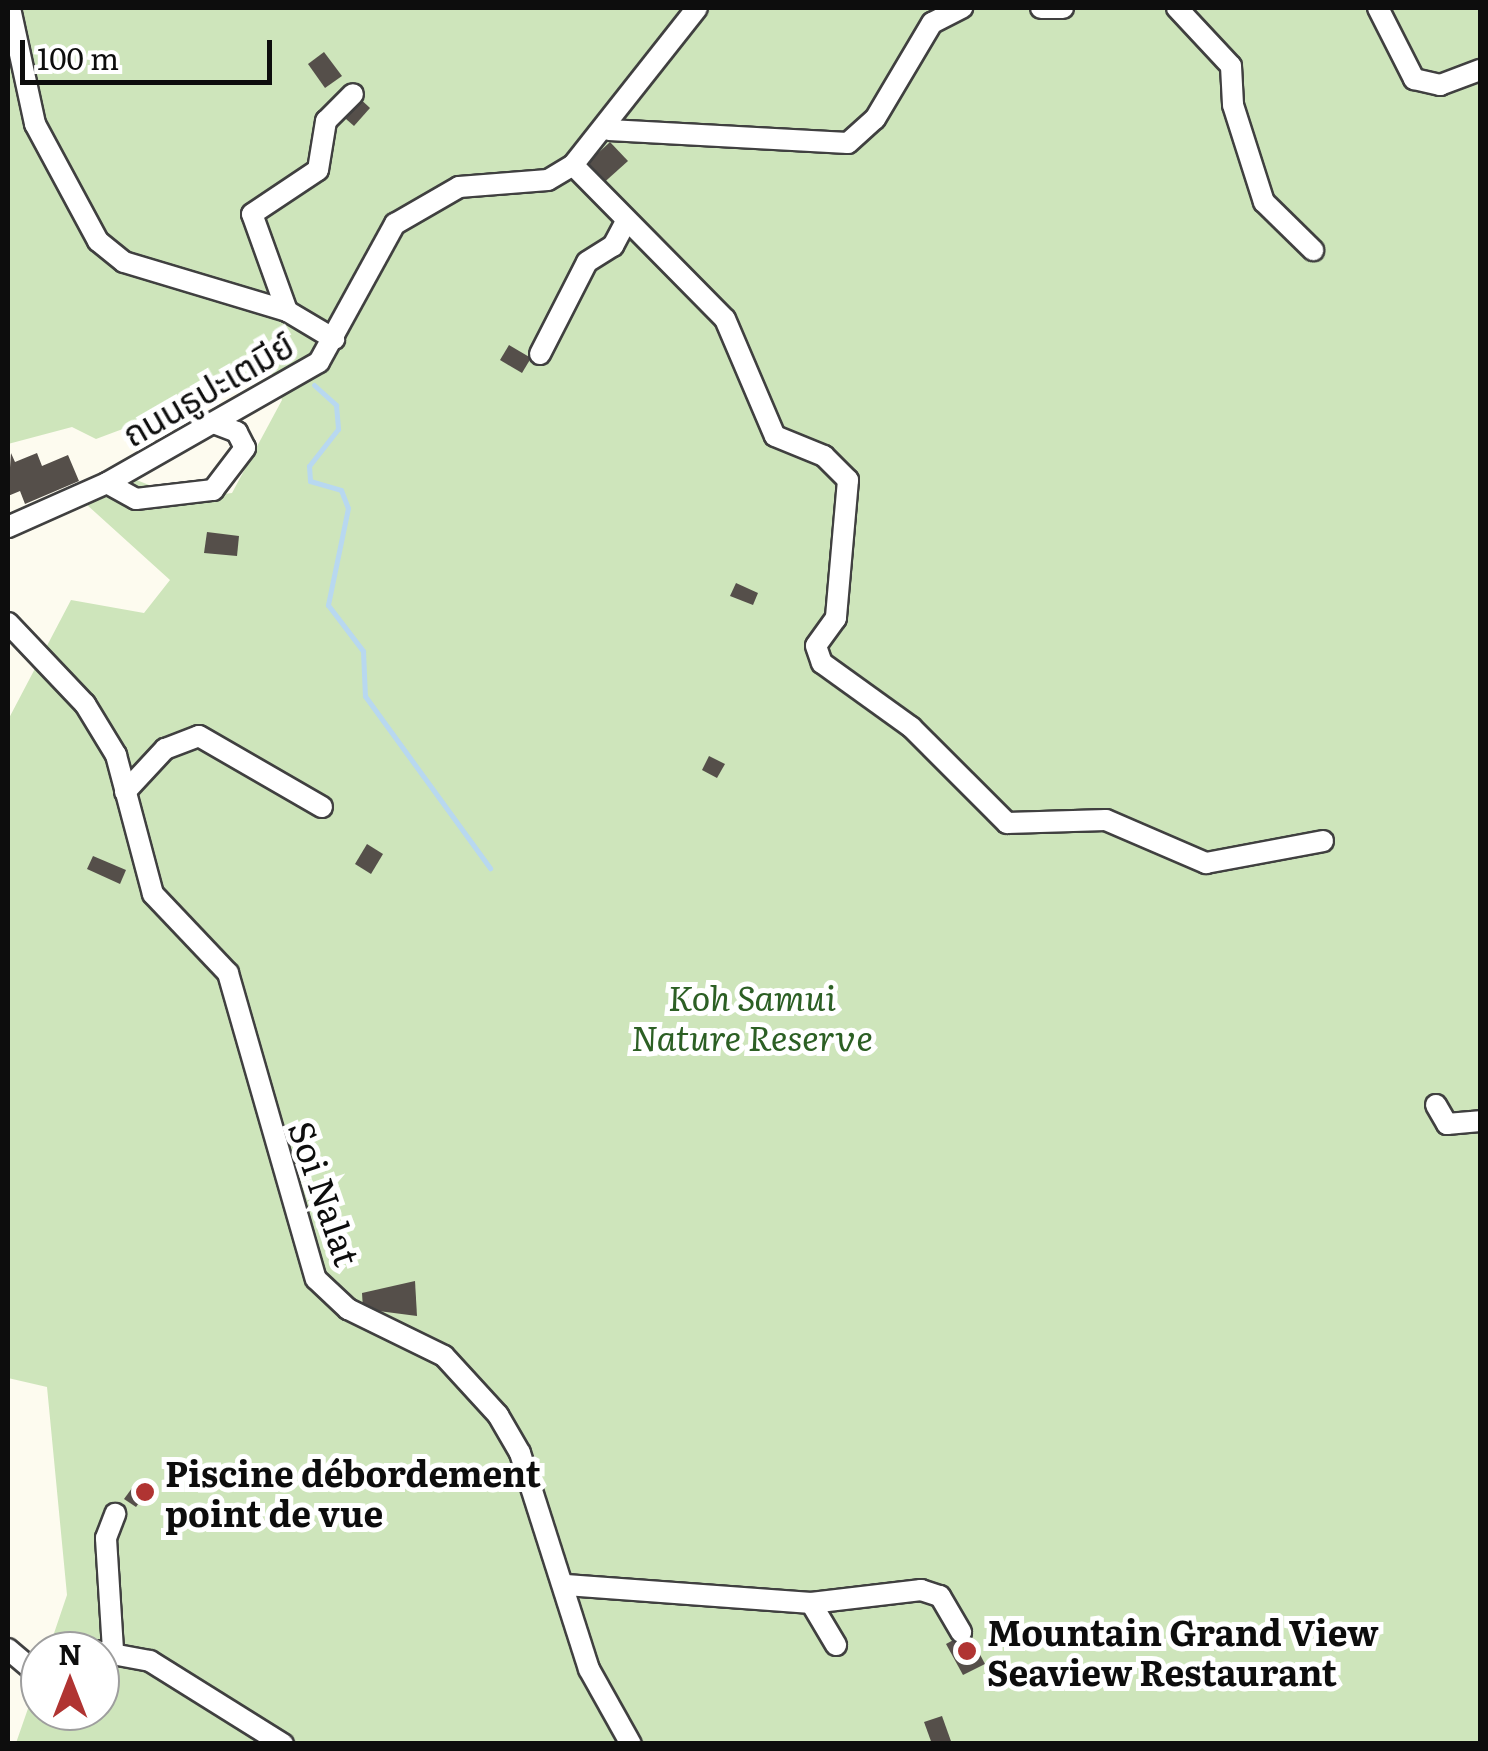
<!DOCTYPE html>
<html>
<head>
<meta charset="utf-8">
<style>
	body { margin:0 }
	#map { position:relative; width:1488px; height:1751px; overflow:hidden; background:#fdfbef; font-family:Literata,"Noto Sans Thai",serif }
	div>[style] { position:absolute }
	.green>* { inset:0; background:#cee5bb }
	.stream>* { height:5px; margin:-2.5px; padding:0 2.5px; transform-origin:2.5px; border-radius:2.5px; background:#b8d8f0 }
	.building>* { inset:0; background:#554f4a }
	.roads { filter:drop-shadow(2px 0 #404040) drop-shadow(-2px 0 #404040) drop-shadow(0 2px #404040) drop-shadow(0 -2px #404040) }
	.minor>* { height:20px; margin:-10px; padding:0 10px; transform-origin:10px; border-radius:10px; background:#fff }
	.dots>* { width:28px; height:28px; translate:-50% -50%; box-sizing:border-box; border:5px solid #fff; border-radius:50% }
	span { translate:-50% -50%; white-space:nowrap; text-align:center; line-height:1.15; -webkit-text-stroke:10px #fff; paint-order:stroke }
	.street-label { font-size:35px; color:#0d0d0d }
	.park-label { font-size:35px; color:#2c5f24; font-style:italic }
	.poi-label { font-size:35px; color:#0d0d0d; font-weight:700 }
	.left { translate:0 -50%; text-align:left }
	.frame { position:absolute; inset:0; border:10px solid #0d0d0d; pointer-events:none }
	.north { position:absolute; left:20px; top:1631px; width:100px; height:100px; box-sizing:border-box; background:#fff; border:2px solid #9e9e9e; border-radius:50%; rotate:0deg; font-size:28px; font-weight:700; line-height:40px; text-align:center; color:#0d0d0d }
	.north::after { content:''; display:block; margin:auto; width:35px; height:45px; background:#b03432; clip-path:polygon(50% 0,100% 100%,50% 72%,0 100%) }
	.scale { position:absolute; left:20px; top:40px; width:252px; height:45px; box-sizing:border-box; border:5px solid #0d0d0d; border-top:0; padding-left:12px; font-size:30px; line-height:35px; white-space:nowrap; color:#0d0d0d; -webkit-text-stroke:8px #fff; paint-order:stroke }
</style>
</head>
<body>
<div id="map">
	<div class="green">
		<div style="clip-path:polygon(8px 8px,1480px 8px,1480px 1743px,16px 1743px,40px 1674px,40px 1711px,100px 1711px,100px 1651px,48px 1651px,67px 1595px,47px 1387px,8px 1378px,8px 720px,71px 600px,144px 613px,170px 580px,86px 504px,55px 515px,124px 475px,184px 499px,232px 493px,282px 400px,272px 373px,96px 439px,72px 427px,8px 444px)"></div>
	</div>
	<div class="stream">
		<div style="left:314px;top:385px;width:30px;rotate:42deg"></div>
		<div style="left:336px;top:405px;width:24px;rotate:85deg"></div>
		<div style="left:338px;top:429px;width:47px;rotate:128.1deg"></div>
		<div style="left:309px;top:466px;width:15px;rotate:86deg"></div>
		<div style="left:310px;top:481px;width:32px;rotate:16deg"></div>
		<div style="left:341px;top:490px;width:19px;rotate:69deg"></div>
		<div style="left:348px;top:508px;width:99px;rotate:101.7deg"></div>
		<div style="left:328px;top:605px;width:58px;rotate:52.7deg"></div>
		<div style="left:363px;top:651px;width:45px;rotate:87.5deg"></div>
		<div style="left:365px;top:696px;width:213px;rotate:54deg"></div>
	</div>
	<div class="building">
		<div style="clip-path:polygon(324px 52px,342px 76px,325px 88px,308px 64px)"></div>
		<div style="clip-path:polygon(355px 94px,370px 108px,354px 126px,338px 112px)"></div>
		<div style="clip-path:polygon(610px 142px,628px 161px,599px 187px,582px 168px)"></div>
		<div style="clip-path:polygon(509px 345px,531px 358px,522px 373px,500px 360px)"></div>
		<div style="clip-path:polygon(11px 453px,15px 462px,37px 453px,42px 466px,68px 455px,79px 481px,25px 504px,20px 491px,8px 496px)"></div>
		<div style="clip-path:polygon(207px 532px,239px 536px,237px 556px,204px 553px)"></div>
		<div style="clip-path:polygon(736px 583px,758px 593px,753px 605px,730px 596px)"></div>
		<div style="clip-path:polygon(709px 756px,725px 764px,717px 778px,702px 770px)"></div>
		<div style="clip-path:polygon(367px 844px,383px 854px,371px 874px,355px 864px)"></div>
		<div style="clip-path:polygon(93px 856px,126px 870px,120px 884px,87px 869px)"></div>
		<div style="clip-path:polygon(415px 1281px,417px 1316px,363px 1309px,362px 1293px)"></div>
		<div style="clip-path:polygon(135px 1484px,147px 1492px,136px 1507px,124px 1499px)"></div>
		<div style="clip-path:polygon(968px 1632px,985px 1664px,963px 1675px,946px 1644px)"></div>
		<div style="clip-path:polygon(942px 1716px,952px 1744px,932px 1744px,924px 1722px)"></div>
	</div>
	<div class="roads">
		<div class="minor">
			<div style="left:10px;top:8px;width:119px;rotate:77.8deg"></div>
			<div style="left:35px;top:124px;width:133px;rotate:61.7deg"></div>
			<div style="left:98px;top:241px;width:33px;rotate:39deg"></div>
			<div style="left:124px;top:262px;width:170px;rotate:16.7deg"></div>
			<div style="left:287px;top:311px;width:55px;rotate:30.8deg"></div>
			<div style="left:1041px;top:8px;width:22px"></div>
			<div style="left:1177px;top:8px;width:79px;rotate:47deg"></div>
			<div style="left:1231px;top:66px;width:39px;rotate:87deg"></div>
			<div style="left:1233px;top:105px;width:102px;rotate:72.3deg"></div>
			<div style="left:1264px;top:202px;width:69px;rotate:44.4deg"></div>
			<div style="left:1378px;top:8px;width:80px;rotate:63.1deg"></div>
			<div style="left:1414px;top:79px;width:27px;rotate:13deg"></div>
			<div style="left:1440px;top:85px;width:43px;rotate:-20.6deg"></div>
			<div style="left:609px;top:130px;width:239px;rotate:3.1deg"></div>
			<div style="left:848px;top:143px;width:36px;rotate:-42deg"></div>
			<div style="left:875px;top:119px;width:112px;rotate:-59.3deg"></div>
			<div style="left:932px;top:23px;width:34px;rotate:-27deg"></div>
			<div style="left:573px;top:165px;width:216px;rotate:45.4deg"></div>
			<div style="left:725px;top:319px;width:127px;rotate:66.9deg"></div>
			<div style="left:775px;top:436px;width:53px;rotate:22.2deg"></div>
			<div style="left:824px;top:456px;width:34px;rotate:45deg"></div>
			<div style="left:848px;top:480px;width:139px;rotate:95deg"></div>
			<div style="left:836px;top:618px;width:34px;rotate:126deg"></div>
			<div style="left:816px;top:646px;width:18px;rotate:71deg"></div>
			<div style="left:822px;top:663px;width:110px;rotate:35.7deg"></div>
			<div style="left:911px;top:727px;width:136px;rotate:45deg"></div>
			<div style="left:1007px;top:823px;width:99px;rotate:-1.7deg"></div>
			<div style="left:1106px;top:820px;width:109px;rotate:23.3deg"></div>
			<div style="left:1206px;top:863px;width:119px;rotate:-10.6deg"></div>
			<div style="left:287px;top:311px;width:103px;rotate:-109.8deg"></div>
			<div style="left:252px;top:214px;width:79px;rotate:-33.7deg"></div>
			<div style="left:318px;top:170px;width:50px;rotate:-80.7deg"></div>
			<div style="left:326px;top:121px;width:38px;rotate:-45deg"></div>
			<div style="left:540px;top:354px;width:103px;rotate:-62.9deg"></div>
			<div style="left:587px;top:262px;width:31px;rotate:-32deg"></div>
			<div style="left:613px;top:246px;width:26px;rotate:-62deg"></div>
			<div style="left:107px;top:483px;width:33px;rotate:29deg"></div>
			<div style="left:136px;top:499px;width:78px;rotate:-6.7deg"></div>
			<div style="left:213px;top:490px;width:53px;rotate:-52.7deg"></div>
			<div style="left:245px;top:448px;width:18px;rotate:-117deg"></div>
			<div style="left:237px;top:432px;width:26px;rotate:-159deg"></div>
			<div style="left:8px;top:527px;width:108px;rotate:-24deg"></div>
			<div style="left:107px;top:483px;width:244px;rotate:-29.7deg"></div>
			<div style="left:319px;top:362px;width:158px;rotate:-61.2deg"></div>
			<div style="left:395px;top:224px;width:74px;rotate:-30deg"></div>
			<div style="left:459px;top:187px;width:89px;rotate:-4.5deg"></div>
			<div style="left:548px;top:180px;width:29px;rotate:-31deg"></div>
			<div style="left:573px;top:165px;width:200px;rotate:-51.7deg"></div>
			<div style="left:8px;top:623px;width:112px;rotate:46.5deg"></div>
			<div style="left:85px;top:704px;width:60px;rotate:58.7deg"></div>
			<div style="left:116px;top:755px;width:144px;rotate:75.1deg"></div>
			<div style="left:153px;top:894px;width:109px;rotate:46.5deg"></div>
			<div style="left:228px;top:973px;width:318px;rotate:74deg"></div>
			<div style="left:316px;top:1279px;width:44px;rotate:43.2deg"></div>
			<div style="left:348px;top:1309px;width:107px;rotate:26.1deg"></div>
			<div style="left:444px;top:1356px;width:80px;rotate:47.5deg"></div>
			<div style="left:498px;top:1415px;width:44px;rotate:59.9deg"></div>
			<div style="left:520px;top:1453px;width:227px;rotate:72.3deg"></div>
			<div style="left:589px;top:1669px;width:86px;rotate:60.8deg"></div>
			<div style="left:125px;top:792px;width:59px;rotate:-47.1deg"></div>
			<div style="left:165px;top:749px;width:36px;rotate:-21deg"></div>
			<div style="left:199px;top:736px;width:142px;rotate:30deg"></div>
			<div style="left:1436px;top:1105px;width:22px;rotate:60deg"></div>
			<div style="left:1447px;top:1124px;width:33px;rotate:-5deg"></div>
			<div style="left:566px;top:1585px;width:246px;rotate:4.2deg"></div>
			<div style="left:811px;top:1603px;width:111px;rotate:-6.7deg"></div>
			<div style="left:921px;top:1590px;width:20px;rotate:18deg"></div>
			<div style="left:940px;top:1596px;width:42px;rotate:59.7deg"></div>
			<div style="left:811px;top:1603px;width:49px;rotate:59.2deg"></div>
			<div style="left:8px;top:1649px;width:42px;rotate:40.2deg"></div>
			<div style="left:113px;top:1650px;width:112px;rotate:-93.6deg"></div>
			<div style="left:106px;top:1538px;width:26px;rotate:-69deg"></div>
			<div style="left:96px;top:1651px;width:55px;rotate:10.5deg"></div>
			<div style="left:150px;top:1661px;width:157px;rotate:32deg"></div>
		</div>
	</div>
	<div class="dots">
		<div style="left:145px;top:1492px;background:#b03432"></div>
		<div style="left:967px;top:1651px;background:#b03432"></div>
	</div>
	<div class="street-label">
		<span style="left:207px;top:388px;rotate:-30deg">ถนนธูปะเตมีย์</span>
		<span style="left:326px;top:1193px;rotate:71deg">Soi Nalat</span>
	</div>
	<div class="park-label">
		<span style="left:752px;top:1016px">Koh Samui<br>Nature Reserve</span>
	</div>
	<div class="poi-label">
		<span class="left" style="left:165px;top:1492px">Piscine débordement<br>point de vue</span>
		<span class="left" style="left:987px;top:1651px">Mountain Grand View<br>Seaview Restaurant</span>
	</div>
	<div class="frame"></div>
	<div class="north">N</div>
	<div class="scale">100 m</div>
</div>
</body>
</html>
